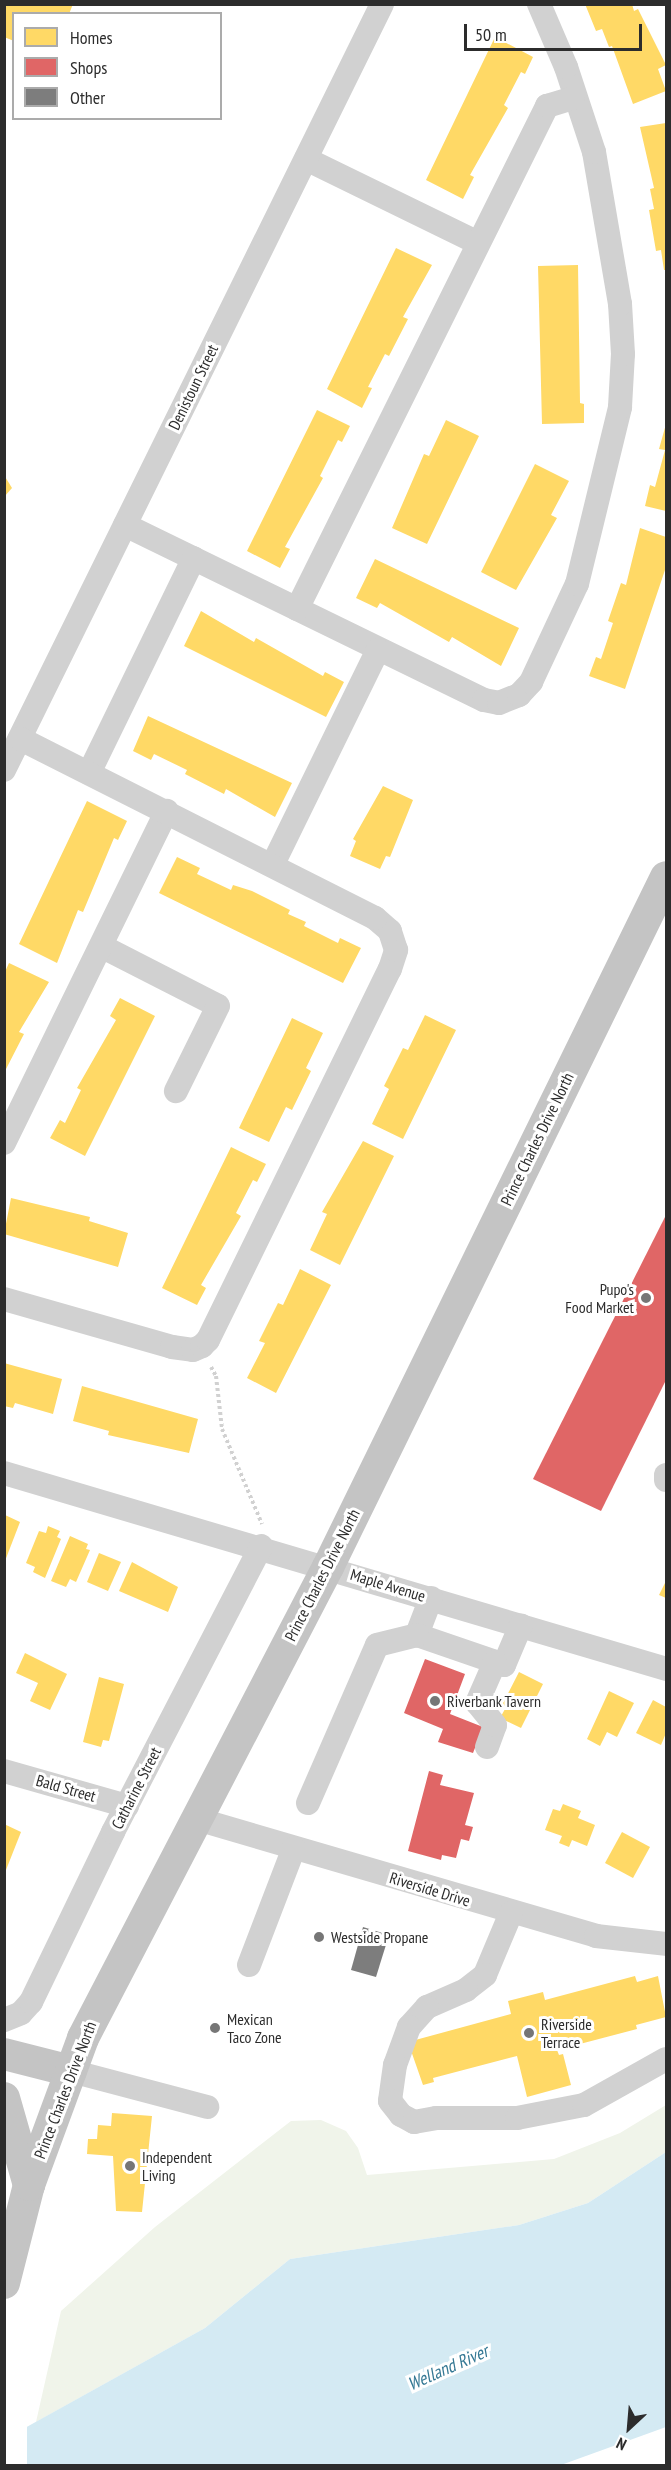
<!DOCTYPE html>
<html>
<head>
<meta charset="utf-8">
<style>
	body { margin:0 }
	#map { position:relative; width:671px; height:2470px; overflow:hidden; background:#fff; font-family:"PT Sans Narrow",sans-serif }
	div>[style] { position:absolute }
	.green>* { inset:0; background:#f0f4ea }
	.water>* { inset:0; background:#d4eaf3 }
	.pier>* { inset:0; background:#fff }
	.homes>* { inset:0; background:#ffd966 }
	.shops>* { inset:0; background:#e06666 }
	.building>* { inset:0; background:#7d7d7d }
	.path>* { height:4px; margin-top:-2px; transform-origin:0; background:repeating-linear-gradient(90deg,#d1d1d1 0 3px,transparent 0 6px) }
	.minor>* { height:24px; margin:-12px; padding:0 12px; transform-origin:12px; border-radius:12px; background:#d1d1d1 }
	.major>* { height:32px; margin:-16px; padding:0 16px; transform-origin:16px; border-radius:16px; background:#c4c4c4 }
	.dots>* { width:16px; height:16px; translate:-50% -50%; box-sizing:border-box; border:3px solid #fff; border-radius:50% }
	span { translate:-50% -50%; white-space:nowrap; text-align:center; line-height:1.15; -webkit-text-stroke:6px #fff; paint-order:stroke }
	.street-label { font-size:16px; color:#2c2c2c }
	.poi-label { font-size:16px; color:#2c2c2c }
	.right { translate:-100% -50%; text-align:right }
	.left { translate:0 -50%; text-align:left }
	.water-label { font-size:18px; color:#347894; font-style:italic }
	.frame { position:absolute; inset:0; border:6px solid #2c2c2c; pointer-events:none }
	.legend { position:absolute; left:12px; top:12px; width:210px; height:108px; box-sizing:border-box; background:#fff; border:2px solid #ababab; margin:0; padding:8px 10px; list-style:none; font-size:18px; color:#2c2c2c }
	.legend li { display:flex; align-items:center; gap:12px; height:30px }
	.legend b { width:30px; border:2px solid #ababab }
	.north { position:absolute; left:599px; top:2398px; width:60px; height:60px; -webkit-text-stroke:4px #fff; paint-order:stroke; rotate:206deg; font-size:16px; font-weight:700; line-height:24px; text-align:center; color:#2c2c2c }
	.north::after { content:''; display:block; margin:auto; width:21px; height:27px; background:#2c2c2c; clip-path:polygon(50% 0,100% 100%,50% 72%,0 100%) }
	.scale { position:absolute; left:464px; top:24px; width:178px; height:27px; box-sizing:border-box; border:3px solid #2c2c2c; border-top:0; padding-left:8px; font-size:18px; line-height:21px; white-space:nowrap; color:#2c2c2c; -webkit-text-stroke:4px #fff; paint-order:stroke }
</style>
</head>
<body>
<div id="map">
	<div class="green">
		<div style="clip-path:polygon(666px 2105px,666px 2152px,588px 2203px,519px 2225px,290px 2259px,205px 2328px,36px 2422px,61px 2311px,155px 2227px,291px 2121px,321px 2120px,346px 2131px,358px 2148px,367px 2175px,554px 2159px,620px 2133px)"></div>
	</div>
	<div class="water">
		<div style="clip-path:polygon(666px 2152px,666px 2427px,561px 2465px,5px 2466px,5px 2439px,205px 2328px,290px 2259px,519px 2225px,588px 2203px)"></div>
	</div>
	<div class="pier">
		<div style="clip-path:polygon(27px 2423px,27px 2465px,5px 2465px,4px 2435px)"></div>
	</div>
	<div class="homes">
		<div style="clip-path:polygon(4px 4px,73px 4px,69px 14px,14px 14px,14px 41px,4px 37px)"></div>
		<div style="clip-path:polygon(585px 4px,632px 4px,634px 11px,638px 9px,666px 65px,658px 69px,666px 91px,633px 104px,612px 46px,609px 47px,602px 29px,596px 31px)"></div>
		<div style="clip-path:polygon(495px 37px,533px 57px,525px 74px,521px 72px,504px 105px,508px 108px,470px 175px,474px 177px,463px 199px,426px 180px)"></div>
		<div style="clip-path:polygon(666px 123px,666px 270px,664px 270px,661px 250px,656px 251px,649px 210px,654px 209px,650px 189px,654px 188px,640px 127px)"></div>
		<div style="clip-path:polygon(396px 248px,432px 265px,403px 317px,408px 319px,389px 356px,385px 354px,368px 387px,372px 388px,362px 408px,327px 389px)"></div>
		<div style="clip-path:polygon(578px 265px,580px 403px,584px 404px,584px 423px,542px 424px,538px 266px)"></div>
		<div style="clip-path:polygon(317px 410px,350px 426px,342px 442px,338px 440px,320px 476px,323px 478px,285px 547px,290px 549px,280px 568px,247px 551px)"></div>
		<div style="clip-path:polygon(446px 420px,479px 436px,427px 544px,392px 528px,424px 454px,429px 456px)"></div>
		<div style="clip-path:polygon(666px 424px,666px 511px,645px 506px,650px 485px,655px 487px,665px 450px,659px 449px)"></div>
		<div style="clip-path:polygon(535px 464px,569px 481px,551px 515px,557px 518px,516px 590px,481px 572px)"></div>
		<div style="clip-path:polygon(4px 475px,12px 488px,4px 497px)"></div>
		<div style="clip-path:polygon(640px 528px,666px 537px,666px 567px,625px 689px,589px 676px,596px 657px,601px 659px,613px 623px,608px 621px,621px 583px,626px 585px)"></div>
		<div style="clip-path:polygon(375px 559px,519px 628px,501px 666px,452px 637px,449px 642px,380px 603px,377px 608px,356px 598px)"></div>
		<div style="clip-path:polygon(201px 611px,254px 642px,256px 638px,323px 676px,325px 672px,344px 682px,326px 717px,184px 646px)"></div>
		<div style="clip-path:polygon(148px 716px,292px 783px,275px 817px,226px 789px,224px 794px,185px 774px,187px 770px,154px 754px,151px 760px,133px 751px)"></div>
		<div style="clip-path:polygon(383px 786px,413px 800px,390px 857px,386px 856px,380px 869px,350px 856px,356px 841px,353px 839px)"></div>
		<div style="clip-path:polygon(87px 801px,127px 821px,118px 840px,114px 838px,83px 912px,78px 910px,57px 963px,19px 944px)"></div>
		<div style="clip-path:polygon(177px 857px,200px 868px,197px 874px,231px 890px,233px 885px,252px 891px,290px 910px,288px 914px,306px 922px,304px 926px,338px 943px,340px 938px,361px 948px,343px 983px,159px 893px)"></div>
		<div style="clip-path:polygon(9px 963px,49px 982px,19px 1032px,24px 1034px,4px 1073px,4px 974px)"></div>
		<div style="clip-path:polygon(120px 998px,155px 1016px,85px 1156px,50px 1138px,60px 1120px,65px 1123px,81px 1090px,77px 1088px,116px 1020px,110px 1016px)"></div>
		<div style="clip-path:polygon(425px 1015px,456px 1030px,403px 1139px,372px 1124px,389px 1089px,384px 1086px,403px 1048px,408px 1050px)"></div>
		<div style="clip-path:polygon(292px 1018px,323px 1033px,306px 1068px,311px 1071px,292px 1110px,286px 1107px,269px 1142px,239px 1128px)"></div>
		<div style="clip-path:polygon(363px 1141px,394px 1156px,340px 1265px,310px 1250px,327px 1214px,322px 1212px)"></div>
		<div style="clip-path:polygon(231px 1147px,266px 1164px,257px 1182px,253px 1180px,236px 1213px,241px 1216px,201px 1285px,206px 1288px,197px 1305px,162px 1288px)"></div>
		<div style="clip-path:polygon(11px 1198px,90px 1217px,89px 1221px,128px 1233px,118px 1267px,4px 1234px)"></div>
		<div style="clip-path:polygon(300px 1269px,331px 1285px,276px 1393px,247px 1378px,265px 1343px,259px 1341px,278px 1303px,283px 1305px)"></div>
		<div style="clip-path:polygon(4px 1363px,62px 1379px,53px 1414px,15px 1403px,13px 1408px,4px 1406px)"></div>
		<div style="clip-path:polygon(82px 1386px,198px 1419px,189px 1453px,108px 1435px,109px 1431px,73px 1421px)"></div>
		<div style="clip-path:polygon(5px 1515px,20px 1522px,5px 1561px)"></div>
		<div style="clip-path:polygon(48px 1526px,60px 1531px,57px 1537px,61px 1539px,45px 1578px,33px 1572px,35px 1567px,26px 1563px,39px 1531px,46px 1533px)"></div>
		<div style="clip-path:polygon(70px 1536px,88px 1544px,86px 1549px,90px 1550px,76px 1582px,70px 1579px,66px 1587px,51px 1581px)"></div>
		<div style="clip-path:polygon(99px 1553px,121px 1562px,108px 1591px,87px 1582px)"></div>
		<div style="clip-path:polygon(132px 1562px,178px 1587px,168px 1612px,119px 1591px)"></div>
		<div style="clip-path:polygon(666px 1581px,666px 1598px,659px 1595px)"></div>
		<div style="clip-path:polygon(25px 1653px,67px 1674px,50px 1710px,30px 1701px,38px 1683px,16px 1673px)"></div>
		<div style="clip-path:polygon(519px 1672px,543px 1684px,521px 1728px,500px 1718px,505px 1709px,501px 1707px)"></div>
		<div style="clip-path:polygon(99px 1677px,124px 1684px,109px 1741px,103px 1740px,101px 1747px,83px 1742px)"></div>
		<div style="clip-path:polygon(609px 1691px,634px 1703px,617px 1737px,607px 1732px,600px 1746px,587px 1739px)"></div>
		<div style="clip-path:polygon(653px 1700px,666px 1707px,666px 1733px,661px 1745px,636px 1733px)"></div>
		<div style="clip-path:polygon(563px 1804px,581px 1811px,578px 1818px,595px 1825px,587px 1846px,572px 1840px,569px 1847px,559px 1843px,562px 1836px,545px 1830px,553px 1809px,560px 1811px)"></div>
		<div style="clip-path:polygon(4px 1824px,21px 1832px,4px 1875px)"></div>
		<div style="clip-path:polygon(622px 1832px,650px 1847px,633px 1878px,605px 1863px)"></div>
		<div style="clip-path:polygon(635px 1976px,637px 1982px,658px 1976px,666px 2017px,636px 2025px,637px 2029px,557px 2050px,559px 2055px,563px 2054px,571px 2085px,527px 2097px,517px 2056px,433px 2078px,434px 2082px,423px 2085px,408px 2042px,511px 2014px,508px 2001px,543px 1992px,545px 2000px)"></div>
		<div style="clip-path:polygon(112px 2113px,152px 2116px,142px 2212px,116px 2211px,113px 2156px,87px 2154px,88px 2139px,97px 2139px,98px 2125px,111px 2126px)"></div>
	</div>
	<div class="shops">
		<div style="clip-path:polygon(666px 1215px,666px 1380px,601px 1511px,533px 1479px)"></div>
		<div style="clip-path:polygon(425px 1659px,465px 1674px,450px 1714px,483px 1727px,473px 1753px,438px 1742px,443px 1729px,404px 1713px)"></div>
		<div style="clip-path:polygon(429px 1771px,443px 1775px,440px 1785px,474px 1793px,465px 1825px,473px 1827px,469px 1841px,461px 1839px,456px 1858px,442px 1855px,441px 1860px,408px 1851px)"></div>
	</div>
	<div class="building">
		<div style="clip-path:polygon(363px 1927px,389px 1935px,376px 1977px,351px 1970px)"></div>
	</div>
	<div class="path">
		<div style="left:211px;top:1367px;width:10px;rotate:61deg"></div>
		<div style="left:216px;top:1376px;width:53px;rotate:83.5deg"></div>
		<div style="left:222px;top:1429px;width:103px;rotate:67.2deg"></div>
	</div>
	<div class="minor">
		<div style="left:306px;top:159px;width:189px;rotate:26deg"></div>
		<div style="left:125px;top:525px;width:399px;rotate:26deg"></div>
		<div style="left:484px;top:700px;width:15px;rotate:11deg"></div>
		<div style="left:499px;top:703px;width:22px;rotate:-22deg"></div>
		<div style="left:519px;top:695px;width:18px;rotate:-47deg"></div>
		<div style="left:531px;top:682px;width:108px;rotate:-64.9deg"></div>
		<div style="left:577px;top:584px;width:182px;rotate:-76.3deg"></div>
		<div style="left:620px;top:407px;width:53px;rotate:-86.8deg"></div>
		<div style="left:623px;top:354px;width:50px;rotate:-93.4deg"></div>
		<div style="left:620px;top:304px;width:154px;rotate:-99.7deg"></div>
		<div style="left:594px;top:152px;width:89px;rotate:-108.2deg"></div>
		<div style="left:566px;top:67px;width:69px;rotate:-113.2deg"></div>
		<div style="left:297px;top:609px;width:562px;rotate:-63.57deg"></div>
		<div style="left:547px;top:106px;width:27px;rotate:-17deg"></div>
		<div style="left:4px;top:770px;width:854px;rotate:-63.73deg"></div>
		<div style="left:89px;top:773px;width:239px;rotate:-64deg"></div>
		<div style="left:273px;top:864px;width:238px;rotate:-63.9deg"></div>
		<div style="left:101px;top:946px;width:131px;rotate:27.1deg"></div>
		<div style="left:218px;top:1006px;width:95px;rotate:116.3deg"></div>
		<div style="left:4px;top:1143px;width:370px;rotate:-63.9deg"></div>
		<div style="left:4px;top:1299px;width:175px;rotate:15.9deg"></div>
		<div style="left:172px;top:1347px;width:21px;rotate:8deg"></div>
		<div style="left:193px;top:1350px;width:10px;rotate:-24deg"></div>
		<div style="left:202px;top:1346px;width:8px;rotate:-45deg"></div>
		<div style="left:208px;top:1340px;width:413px;rotate:-63.9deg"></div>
		<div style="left:390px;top:969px;width:20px;rotate:-72deg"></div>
		<div style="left:396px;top:950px;width:20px;rotate:-108deg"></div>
		<div style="left:390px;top:931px;width:20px;rotate:-139deg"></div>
		<div style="left:375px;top:918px;width:398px;rotate:-153.2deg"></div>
		<div style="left:4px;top:1473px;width:690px;rotate:16.49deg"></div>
		<div style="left:666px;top:1475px;width:5px;rotate:90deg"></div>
		<div style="left:431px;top:1598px;width:40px;rotate:111deg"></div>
		<div style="left:417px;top:1635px;width:92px;rotate:19deg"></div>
		<div style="left:504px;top:1665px;width:43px;rotate:-67deg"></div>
		<div style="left:487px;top:1747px;width:23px;rotate:-70deg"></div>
		<div style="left:495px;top:1725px;width:28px;rotate:-129deg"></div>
		<div style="left:477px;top:1703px;width:45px;rotate:-66.3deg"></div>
		<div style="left:4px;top:1771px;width:128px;rotate:15.9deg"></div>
		<div style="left:308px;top:1803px;width:172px;rotate:-66.4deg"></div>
		<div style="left:377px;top:1645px;width:41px;rotate:-14deg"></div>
		<div style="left:197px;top:1819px;width:416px;rotate:16.3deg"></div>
		<div style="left:596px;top:1936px;width:70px;rotate:6.5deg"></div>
		<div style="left:511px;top:1913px;width:67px;rotate:112.8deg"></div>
		<div style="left:485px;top:1975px;width:24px;rotate:142deg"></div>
		<div style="left:466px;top:1990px;width:43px;rotate:156.4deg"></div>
		<div style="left:427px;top:2007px;width:27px;rotate:132deg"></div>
		<div style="left:409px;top:2027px;width:40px;rotate:110.2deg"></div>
		<div style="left:395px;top:2065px;width:36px;rotate:98deg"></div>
		<div style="left:390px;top:2101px;width:18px;rotate:52deg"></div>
		<div style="left:401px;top:2115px;width:15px;rotate:28deg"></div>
		<div style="left:414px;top:2122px;width:22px;rotate:-10deg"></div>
		<div style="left:436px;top:2118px;width:81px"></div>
		<div style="left:517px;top:2118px;width:68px;rotate:-11deg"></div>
		<div style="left:584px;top:2105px;width:94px;rotate:-29.3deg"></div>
		<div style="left:249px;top:1965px;width:125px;rotate:-69deg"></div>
		<div style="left:4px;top:2020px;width:18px;rotate:-22deg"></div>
		<div style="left:21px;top:2013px;width:15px;rotate:-48deg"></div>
		<div style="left:31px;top:2002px;width:189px;rotate:-64.2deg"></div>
		<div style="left:113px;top:1832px;width:322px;rotate:-62.6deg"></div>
		<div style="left:71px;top:2071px;width:141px;rotate:14.8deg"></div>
	</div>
	<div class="major">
		<div style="left:4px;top:2054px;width:69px;rotate:14.2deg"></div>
		<div style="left:4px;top:2098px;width:91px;rotate:74deg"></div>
		<div style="left:4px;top:2283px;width:101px;rotate:-75.7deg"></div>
		<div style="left:29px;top:2185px;width:157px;rotate:-69.8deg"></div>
		<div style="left:83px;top:2038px;width:531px;rotate:-62.52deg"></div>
		<div style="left:328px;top:1567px;width:768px;rotate:-63.9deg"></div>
	</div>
	<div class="dots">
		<div style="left:646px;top:1298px;background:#767676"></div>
		<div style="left:435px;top:1701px;background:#767676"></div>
		<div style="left:319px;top:1937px;background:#767676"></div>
		<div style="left:215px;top:2028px;background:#767676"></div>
		<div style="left:529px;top:2033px;background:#767676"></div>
		<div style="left:130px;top:2166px;background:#767676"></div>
	</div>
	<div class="street-label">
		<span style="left:193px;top:387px;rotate:-64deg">Denistoun Street</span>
		<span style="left:537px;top:1139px;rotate:-64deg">Prince Charles Drive North</span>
		<span style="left:322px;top:1575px;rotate:-63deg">Prince Charles Drive North</span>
		<span style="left:388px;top:1585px;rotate:17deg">Maple Avenue</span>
		<span style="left:66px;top:1788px;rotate:16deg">Bald Street</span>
		<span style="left:136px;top:1788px;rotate:-63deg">Catharine Street</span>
		<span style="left:430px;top:1889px;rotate:17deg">Riverside Drive</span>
		<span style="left:65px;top:2090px;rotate:-69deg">Prince Charles Drive North</span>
	</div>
	<div class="poi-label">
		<span class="right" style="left:634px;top:1298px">Pupo's<br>Food Market</span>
		<span class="left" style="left:447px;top:1701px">Riverbank Tavern</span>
		<span class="left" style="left:331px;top:1937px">Westside Propane</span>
		<span class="left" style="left:227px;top:2028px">Mexican<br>Taco Zone</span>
		<span class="left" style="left:541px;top:2033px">Riverside<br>Terrace</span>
		<span class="left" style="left:142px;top:2166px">Independent<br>Living</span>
	</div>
	<div class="water-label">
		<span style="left:448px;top:2368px;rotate:-24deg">Welland River</span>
	</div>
	<div class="frame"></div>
	<ul class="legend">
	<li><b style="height:16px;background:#ffd966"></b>Homes</li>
	<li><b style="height:16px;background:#e06666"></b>Shops</li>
	<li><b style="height:16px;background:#7d7d7d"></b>Other</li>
	</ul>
	<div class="north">N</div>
	<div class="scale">50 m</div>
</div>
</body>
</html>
